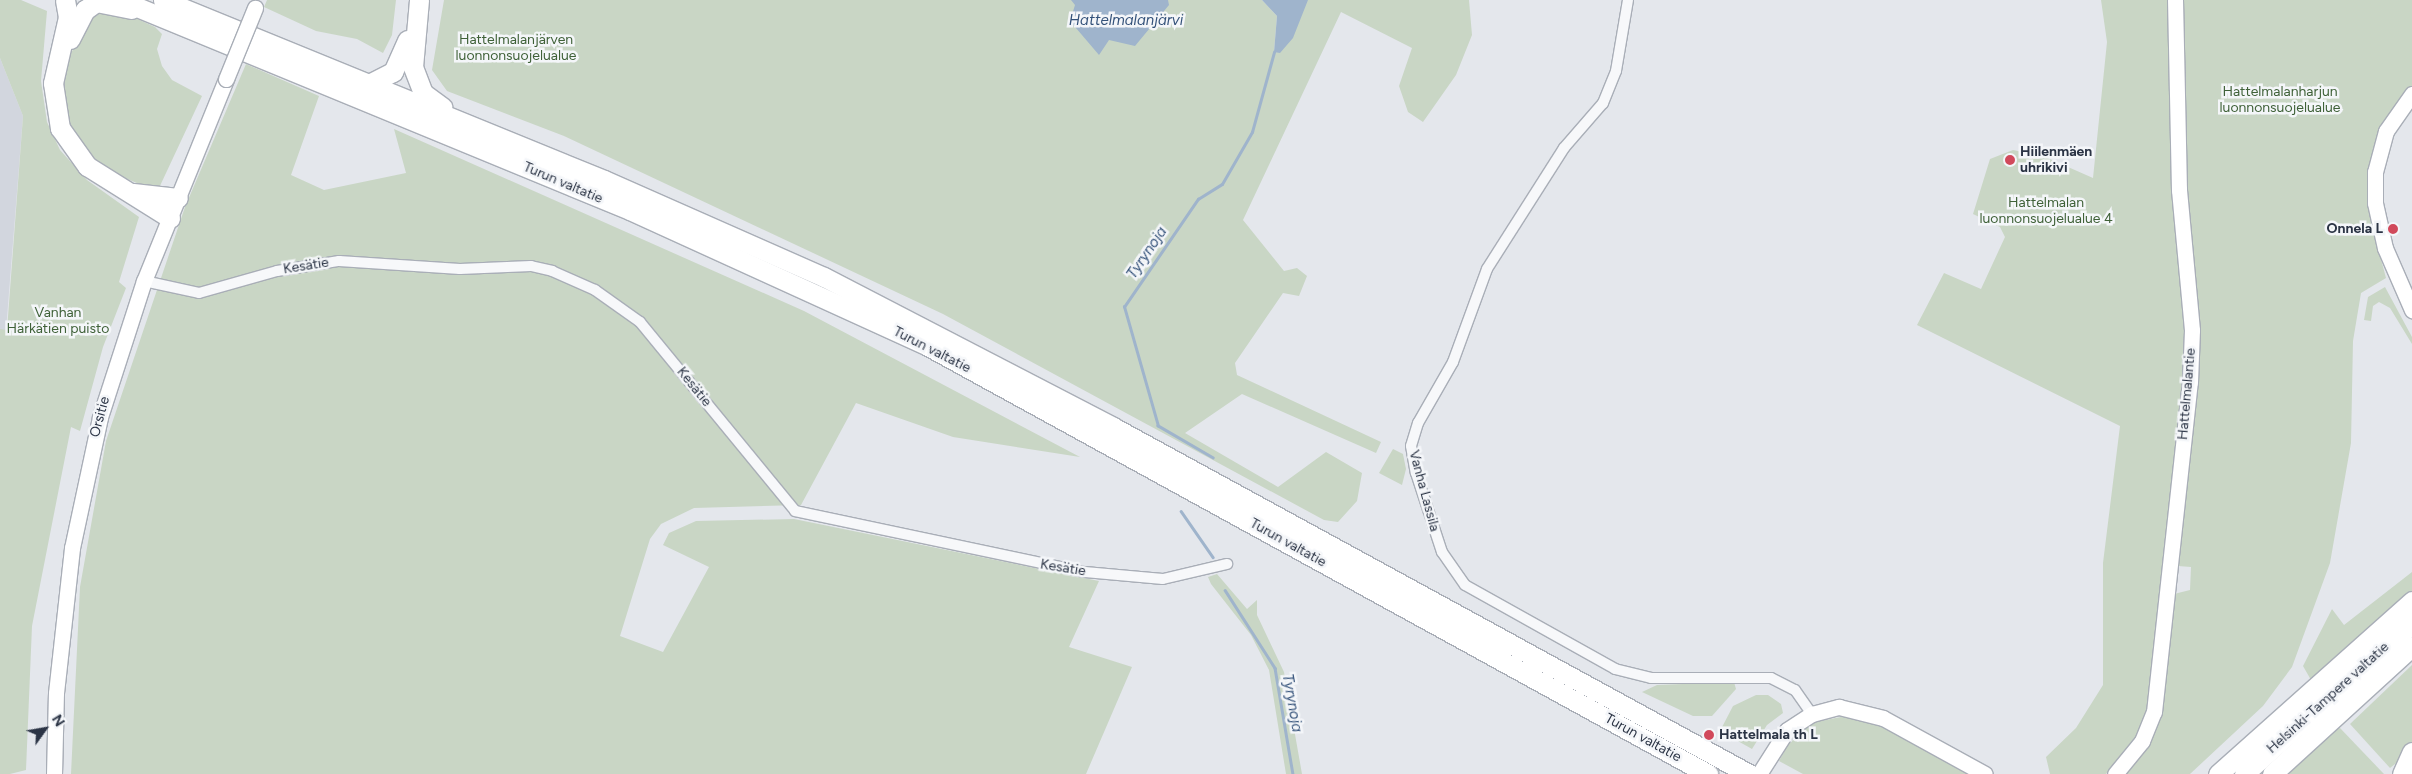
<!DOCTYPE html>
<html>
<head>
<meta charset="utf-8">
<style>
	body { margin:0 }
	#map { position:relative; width:2412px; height:774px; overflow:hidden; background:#e4e7ec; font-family:Figtree,sans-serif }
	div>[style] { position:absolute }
	.built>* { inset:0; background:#d2d6de }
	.green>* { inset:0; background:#c9d6c5 }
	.water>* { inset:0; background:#9fb4cc }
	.stream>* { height:2.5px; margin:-1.25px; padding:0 1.25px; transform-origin:1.25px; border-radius:1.25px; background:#9fb4cc }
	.roads { filter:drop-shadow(1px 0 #a9aeb7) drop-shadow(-1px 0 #a9aeb7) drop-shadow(0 1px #a9aeb7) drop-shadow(0 -1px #a9aeb7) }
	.street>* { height:10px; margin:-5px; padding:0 5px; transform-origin:5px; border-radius:5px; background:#f7f8fa }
	.secondary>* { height:15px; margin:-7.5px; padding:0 7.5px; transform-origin:7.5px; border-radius:7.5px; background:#fff }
	.highway>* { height:19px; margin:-9.5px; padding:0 9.5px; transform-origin:9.5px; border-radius:9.5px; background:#fff }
	.bridges { filter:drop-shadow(1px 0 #a9aeb7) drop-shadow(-1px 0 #a9aeb7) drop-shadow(0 1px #a9aeb7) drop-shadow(0 -1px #a9aeb7) }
	.secondary-bridge>* { height:15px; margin:-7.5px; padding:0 7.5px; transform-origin:7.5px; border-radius:7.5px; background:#fff }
	.dots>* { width:14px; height:14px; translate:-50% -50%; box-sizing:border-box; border:2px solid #f4f6f9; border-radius:50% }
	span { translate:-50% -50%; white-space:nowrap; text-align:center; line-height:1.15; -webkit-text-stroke:5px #f4f6f9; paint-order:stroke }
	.park-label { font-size:14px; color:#3f6138 }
	.poi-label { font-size:14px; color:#2b3445; font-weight:700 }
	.left { translate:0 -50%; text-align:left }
	.right { translate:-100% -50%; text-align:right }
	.street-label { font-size:14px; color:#2b3445 }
	.water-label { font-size:15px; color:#34527a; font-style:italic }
	.north { position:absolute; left:20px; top:704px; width:50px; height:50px; -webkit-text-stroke:4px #f4f6f9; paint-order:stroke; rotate:58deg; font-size:14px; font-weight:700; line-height:20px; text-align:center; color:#2b3445 }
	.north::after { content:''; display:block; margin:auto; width:18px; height:22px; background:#2b3445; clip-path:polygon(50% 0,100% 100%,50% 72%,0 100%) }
</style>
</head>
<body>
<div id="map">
	<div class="built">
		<div style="clip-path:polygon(0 58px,23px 116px,0 406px)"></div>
	</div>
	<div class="green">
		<div style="clip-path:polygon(0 0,21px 0,47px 11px,41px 81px,47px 122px,60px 150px,87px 180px,139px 217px,119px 282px,126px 288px,103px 347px,80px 431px,71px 427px,32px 626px,26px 770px,10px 774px,0 774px,0 329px,7px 330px,23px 116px,0 58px)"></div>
		<div style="clip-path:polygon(267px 0,396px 0,392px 35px,383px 53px,357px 39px,316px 31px,264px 7px)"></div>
		<div style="clip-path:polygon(444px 0,1262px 0,1277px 16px,1274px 52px,1291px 0,1469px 0,1472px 35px,1456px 75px,1423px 122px,1408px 112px,1399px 86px,1412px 48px,1341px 12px,1243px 220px,1284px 271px,1297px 268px,1307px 276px,1299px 296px,1283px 293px,1235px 363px,1237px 375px,1381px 442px,1376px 453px,1242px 394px,1185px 433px,1278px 487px,1326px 452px,1362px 473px,1357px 501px,1338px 522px,1324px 520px,943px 314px,564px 136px,447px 91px,432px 70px)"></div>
		<div style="clip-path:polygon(2101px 0,2171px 0,2188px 343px,2148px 721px,2106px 774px,2050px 774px,2046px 757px,2076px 728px,2103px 685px,2103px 563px,2120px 426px,1917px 325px,1944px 273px,1981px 289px,2005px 237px,2000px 227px,1973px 214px,1990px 159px,2013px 150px,2043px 156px,2093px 178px,2107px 42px)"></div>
		<div style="clip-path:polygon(2179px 0,2412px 0,2412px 86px,2386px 119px,2370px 197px,2373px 229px,2386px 278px,2361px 293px,2353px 341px,2351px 443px,2330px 563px,2292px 667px,2263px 706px,2190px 774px,2122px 774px,2153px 737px,2170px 595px,2190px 590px,2191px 567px,2178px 566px,2174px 556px,2194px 381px)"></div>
		<div style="clip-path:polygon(94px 11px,120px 11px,155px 27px,162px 34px,157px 49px,162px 66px,172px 80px,202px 96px,159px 188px,151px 189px,106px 170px,91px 157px,69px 125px,62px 97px,64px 66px)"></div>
		<div style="clip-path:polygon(246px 64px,319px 96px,291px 175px,324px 190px,406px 173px,394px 129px,804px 311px,1080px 457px,953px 437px,856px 403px,801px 505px,694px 508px,661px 524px,650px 539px,620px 636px,663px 652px,709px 567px,663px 545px,669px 533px,696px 521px,794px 519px,1099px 581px,1069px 647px,1132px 667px,1086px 774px,71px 774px,80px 587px,106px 441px,185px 207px)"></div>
		<div style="clip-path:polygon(2385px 287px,2412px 337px,2412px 344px,2390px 308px,2379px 302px,2373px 306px,2371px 321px,2364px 320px,2368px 297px)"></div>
		<div style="clip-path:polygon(1393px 449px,1403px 454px,1406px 469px,1402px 485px,1379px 473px)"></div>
		<div style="clip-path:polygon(2412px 572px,2412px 595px,2311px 680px,2303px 666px,2332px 609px,2344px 625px)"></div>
		<div style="clip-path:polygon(1217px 574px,1247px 609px,1257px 600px,1257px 615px,1284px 672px,1302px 774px,1286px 774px,1269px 670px,1251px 635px,1211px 584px,1208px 577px)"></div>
		<div style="clip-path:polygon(2412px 665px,2412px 742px,2404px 757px,2390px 768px,2350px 724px)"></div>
		<div style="clip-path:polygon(1734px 682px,1736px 689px,1712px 716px,1693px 716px,1642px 692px,1657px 685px)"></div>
		<div style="clip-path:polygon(1756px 695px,1768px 695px,1781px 704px,1783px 713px,1767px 725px,1752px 749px,1720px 731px,1733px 706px)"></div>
		<div style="clip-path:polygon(1841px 717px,1867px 719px,1974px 774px,1803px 774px,1779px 761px,1788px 745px,1810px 723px)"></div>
		<div style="clip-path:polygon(2340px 728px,2384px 774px,2289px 774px,2334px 730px)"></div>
	</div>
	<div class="water">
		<div style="clip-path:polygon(1071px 0,1168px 0,1169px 5px,1135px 46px,1109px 40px,1099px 55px,1070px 21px,1075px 5px)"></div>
		<div style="clip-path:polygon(1262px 0,1308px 0,1293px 38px,1280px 53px,1274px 52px,1277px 16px)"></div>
	</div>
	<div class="stream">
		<div style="left:1213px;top:458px;width:64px;rotate:-149.8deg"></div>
		<div style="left:1158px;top:426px;width:124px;rotate:-105.9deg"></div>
		<div style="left:1124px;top:307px;width:131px;rotate:-55.6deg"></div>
		<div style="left:1198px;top:199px;width:28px;rotate:-32deg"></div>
		<div style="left:1222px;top:184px;width:60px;rotate:-60deg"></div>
		<div style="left:1252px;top:132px;width:83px;rotate:-74.6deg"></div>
		<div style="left:1181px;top:511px;width:56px;rotate:55.2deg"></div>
		<div style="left:1225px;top:590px;width:93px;rotate:57.3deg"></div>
		<div style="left:1275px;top:668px;width:108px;rotate:80.4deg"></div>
	</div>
	<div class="roads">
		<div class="street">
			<div style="left:1628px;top:0;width:72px;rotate:99.6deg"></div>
			<div style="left:1616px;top:71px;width:35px;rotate:112deg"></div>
			<div style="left:1603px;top:103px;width:60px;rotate:130.9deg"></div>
			<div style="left:1564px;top:148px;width:143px;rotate:122.5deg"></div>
			<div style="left:1487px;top:269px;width:99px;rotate:110.1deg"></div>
			<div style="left:1453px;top:362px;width:70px;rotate:119.8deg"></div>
			<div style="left:1418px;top:423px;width:24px;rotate:107deg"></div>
			<div style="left:1411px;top:446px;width:27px;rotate:80deg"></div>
			<div style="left:1416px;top:473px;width:83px;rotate:71.8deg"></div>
			<div style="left:1442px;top:552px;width:40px;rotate:55.1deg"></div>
			<div style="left:1465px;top:585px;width:172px;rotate:29.2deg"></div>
			<div style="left:1615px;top:669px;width:37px;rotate:14deg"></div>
			<div style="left:1651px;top:678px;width:120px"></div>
			<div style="left:1771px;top:678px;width:27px;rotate:27deg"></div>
			<div style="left:1795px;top:690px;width:29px;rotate:55deg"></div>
			<div style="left:144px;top:281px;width:56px;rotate:12.3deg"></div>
			<div style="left:199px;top:293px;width:81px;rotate:-15.8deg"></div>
			<div style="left:277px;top:271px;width:63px;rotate:-9.2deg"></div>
			<div style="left:339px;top:261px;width:121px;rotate:3.8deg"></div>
			<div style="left:460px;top:269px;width:71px;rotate:-2.4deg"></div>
			<div style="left:531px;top:266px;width:22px;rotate:13deg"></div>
			<div style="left:552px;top:271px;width:47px;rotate:23.8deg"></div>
			<div style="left:595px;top:290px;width:55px;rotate:35.4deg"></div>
			<div style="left:640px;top:322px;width:244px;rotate:50.6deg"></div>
			<div style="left:795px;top:511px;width:296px;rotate:11.9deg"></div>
			<div style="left:1085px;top:572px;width:78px;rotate:5.1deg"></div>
			<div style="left:1163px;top:579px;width:66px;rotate:-13.2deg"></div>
		</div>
		<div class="secondary">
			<div style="left:2412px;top:94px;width:45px;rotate:125.1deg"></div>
			<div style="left:2386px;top:131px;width:42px;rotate:105deg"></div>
			<div style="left:2375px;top:172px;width:31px;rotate:90deg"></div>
			<div style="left:2375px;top:203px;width:46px;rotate:77.5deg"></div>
			<div style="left:2385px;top:248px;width:68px;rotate:66.5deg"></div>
			<div style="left:54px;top:774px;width:81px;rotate:-88.6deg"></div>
			<div style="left:56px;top:693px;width:146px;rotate:-83.7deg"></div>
			<div style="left:72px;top:548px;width:134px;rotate:-77.9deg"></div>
			<div style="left:100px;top:417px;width:143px;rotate:-72.1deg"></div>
			<div style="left:144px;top:281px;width:218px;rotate:-67.9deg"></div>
			<div style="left:1759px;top:774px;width:52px;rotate:-57.5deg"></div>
			<div style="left:1787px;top:730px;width:30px;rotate:-33deg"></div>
			<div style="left:1812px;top:714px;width:28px;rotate:-15deg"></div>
			<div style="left:1839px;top:707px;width:45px;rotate:14deg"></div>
			<div style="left:1883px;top:718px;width:116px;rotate:28.8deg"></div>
			<div style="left:2115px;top:774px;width:43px;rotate:-50.7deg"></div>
			<div style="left:2142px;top:741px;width:31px;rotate:-68deg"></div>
			<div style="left:2154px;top:712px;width:332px;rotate:-83.8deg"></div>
			<div style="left:2190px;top:382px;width:52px;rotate:-87.8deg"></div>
			<div style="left:2192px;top:330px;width:141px;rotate:-95.3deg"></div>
			<div style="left:2179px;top:190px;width:190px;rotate:-91.2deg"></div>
		</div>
		<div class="highway">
			<div style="left:65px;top:0;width:17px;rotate:80deg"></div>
			<div style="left:68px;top:17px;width:68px;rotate:102.8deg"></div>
			<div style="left:53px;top:83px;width:46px;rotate:81.2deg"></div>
			<div style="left:60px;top:128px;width:47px;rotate:54.6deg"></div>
			<div style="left:87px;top:166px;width:98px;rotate:32.1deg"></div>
			<div style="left:120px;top:0;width:552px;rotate:22.38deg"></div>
			<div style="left:630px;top:210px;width:328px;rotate:24.5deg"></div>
			<div style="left:928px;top:346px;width:890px;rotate:28.75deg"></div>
			<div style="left:163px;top:0;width:476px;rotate:22.2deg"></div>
			<div style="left:604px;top:180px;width:240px;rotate:23.8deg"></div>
			<div style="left:824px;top:277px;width:326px;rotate:27.4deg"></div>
			<div style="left:1113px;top:427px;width:725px;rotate:28.62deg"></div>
			<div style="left:419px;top:0;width:67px;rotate:95.1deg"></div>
			<div style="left:413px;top:67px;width:28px;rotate:69deg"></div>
			<div style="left:423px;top:93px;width:24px;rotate:36deg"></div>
			<div style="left:70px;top:39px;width:33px;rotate:-63deg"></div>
			<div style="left:85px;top:10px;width:14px;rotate:-36deg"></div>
			<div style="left:96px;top:2px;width:36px;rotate:11deg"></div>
			<div style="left:369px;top:84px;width:27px;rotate:-27deg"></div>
			<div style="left:393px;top:72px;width:35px;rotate:-66deg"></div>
			<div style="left:133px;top:193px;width:45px;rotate:6.3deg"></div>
			<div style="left:2218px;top:774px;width:260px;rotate:-41.7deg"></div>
			<div style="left:2244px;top:774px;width:226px;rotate:-41.9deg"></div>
			<div style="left:2272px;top:774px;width:190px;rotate:-42.4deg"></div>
			<div style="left:2402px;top:774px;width:24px;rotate:-66deg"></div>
		</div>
	</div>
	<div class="bridges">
		<div class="secondary-bridge">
			<div style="left:226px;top:79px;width:77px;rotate:-67.8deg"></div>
		</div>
	</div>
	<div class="dots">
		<div style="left:2010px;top:160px;background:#d1495b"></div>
		<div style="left:2393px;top:229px;background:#d1495b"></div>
		<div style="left:1709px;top:735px;background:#d1495b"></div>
	</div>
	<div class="park-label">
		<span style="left:516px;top:48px">Hattelmalanjärven<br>luonnonsuojelualue</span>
		<span style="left:2280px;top:100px">Hattelmalanharjun<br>luonnonsuojelualue</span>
		<span style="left:2046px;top:211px">Hattelmalan<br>luonnonsuojelualue 4</span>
		<span style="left:58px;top:321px">Vanhan<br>Härkätien puisto</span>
	</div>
	<div class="poi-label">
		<span class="left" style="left:2020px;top:160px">Hiilenmäen<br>uhrikivi</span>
		<span class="right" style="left:2383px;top:229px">Onnela L</span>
		<span class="left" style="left:1719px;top:735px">Hattelmala th L</span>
	</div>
	<div class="street-label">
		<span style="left:563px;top:183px;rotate:23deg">Turun valtatie</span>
		<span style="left:306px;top:266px;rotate:-9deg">Kesätie</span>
		<span style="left:932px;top:350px;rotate:27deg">Turun valtatie</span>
		<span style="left:694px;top:387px;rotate:51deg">Kesätie</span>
		<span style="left:2187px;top:394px;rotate:-85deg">Hattelmalantie</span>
		<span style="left:100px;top:417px;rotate:-75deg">Orsitie</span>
		<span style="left:1424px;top:491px;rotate:75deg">Vanha Lassila</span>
		<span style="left:1288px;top:543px;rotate:29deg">Turun valtatie</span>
		<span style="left:1063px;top:568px;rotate:9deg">Kesätie</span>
		<span style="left:2328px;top:698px;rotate:-42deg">Helsinki-Tampere valtatie</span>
		<span style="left:1643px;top:738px;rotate:29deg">Turun valtatie</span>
	</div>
	<div class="water-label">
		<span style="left:1126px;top:21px">Hattelmalanjärvi</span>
		<span style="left:1147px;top:253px;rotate:-56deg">Tyrynoja</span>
		<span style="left:1292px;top:703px;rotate:80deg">Tyrynoja</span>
	</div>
	<div class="north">N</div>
</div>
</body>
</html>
